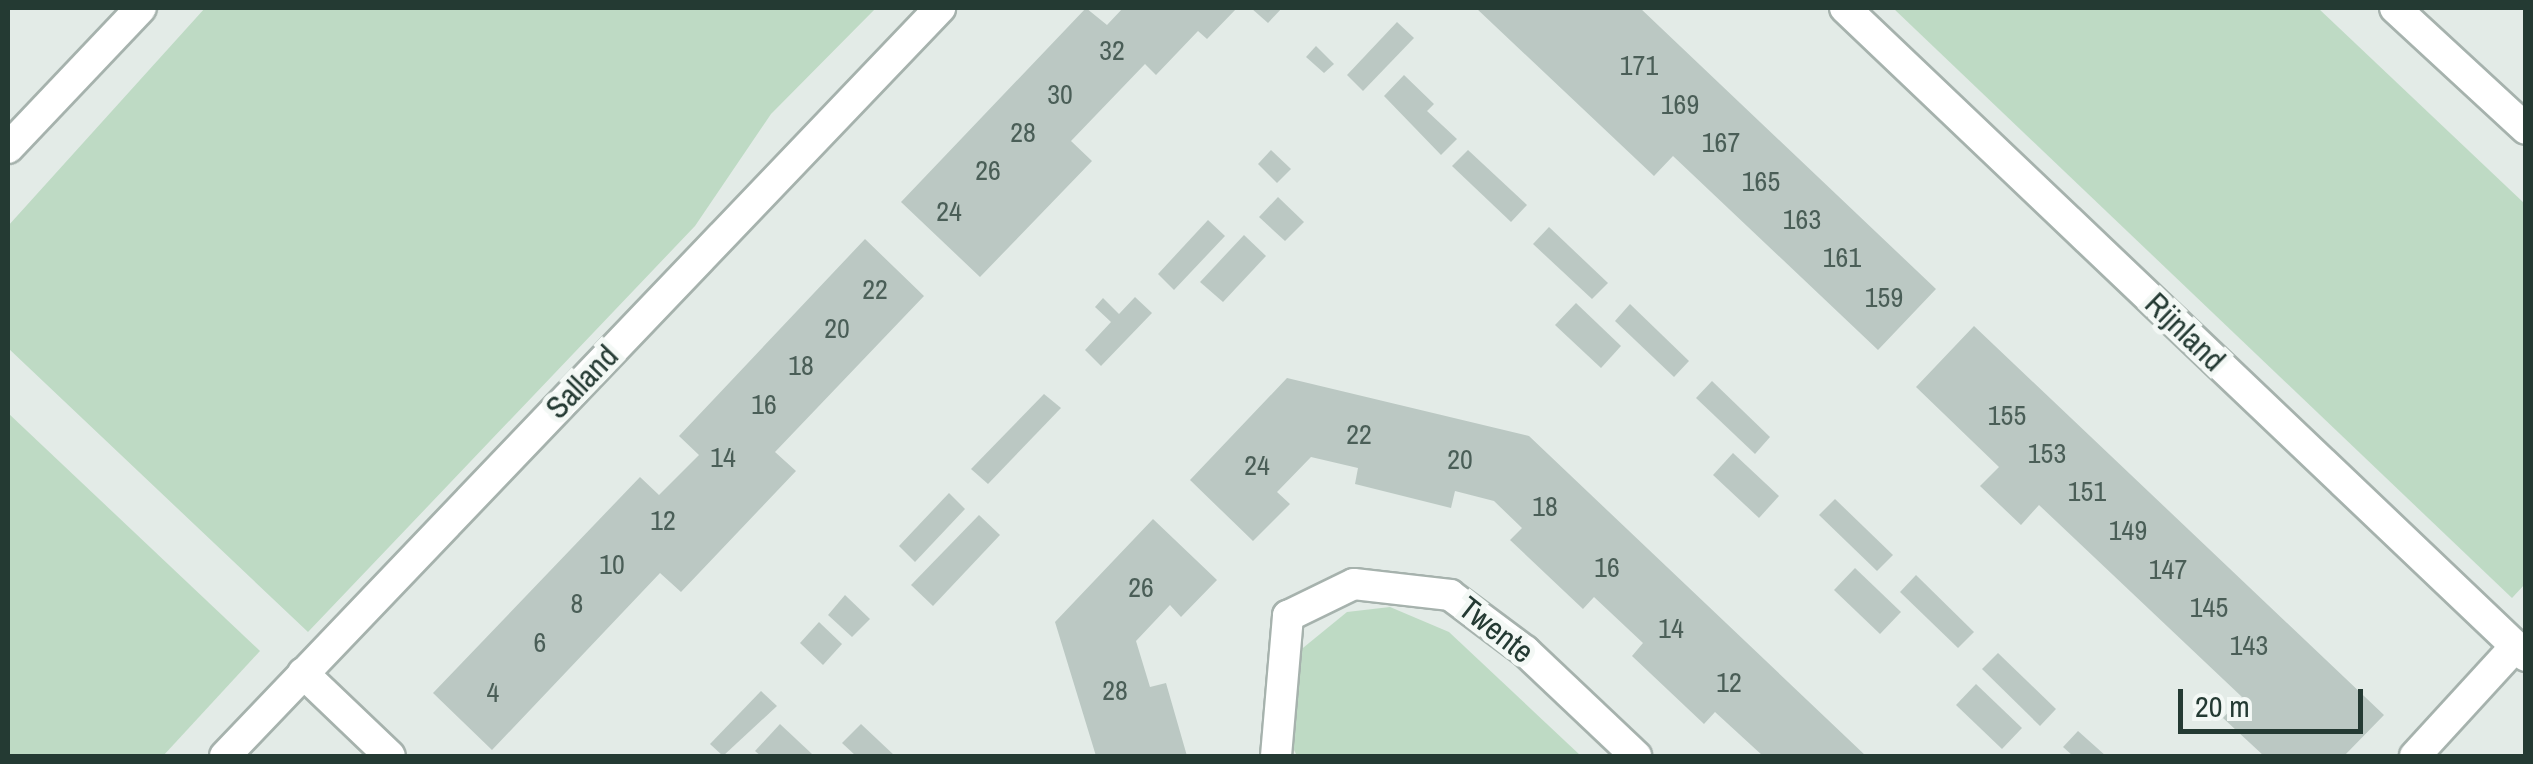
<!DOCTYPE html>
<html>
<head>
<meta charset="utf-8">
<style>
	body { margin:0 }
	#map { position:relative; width:2533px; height:764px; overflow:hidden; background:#e3ebe7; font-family:"Archivo Narrow",sans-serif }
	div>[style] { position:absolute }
	.green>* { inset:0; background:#bedac4 }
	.building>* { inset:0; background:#bbc8c3 }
	.roads { filter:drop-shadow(2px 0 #a6b2ad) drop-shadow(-2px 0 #a6b2ad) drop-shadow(0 2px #a6b2ad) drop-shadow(0 -2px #a6b2ad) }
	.minor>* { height:30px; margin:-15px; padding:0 15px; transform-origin:15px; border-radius:15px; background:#fff }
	span { translate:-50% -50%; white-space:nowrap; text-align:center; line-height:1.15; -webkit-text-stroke:10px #f3f8f5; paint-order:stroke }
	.number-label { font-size:28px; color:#4a5e57 }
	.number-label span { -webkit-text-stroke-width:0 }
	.street-label { font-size:32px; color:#243a33 }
	.frame { position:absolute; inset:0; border:10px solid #243a33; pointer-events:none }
	.scale { position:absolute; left:2178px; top:689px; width:185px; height:45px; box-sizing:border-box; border:5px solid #243a33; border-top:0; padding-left:12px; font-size:30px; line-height:35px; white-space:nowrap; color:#243a33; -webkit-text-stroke:8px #f3f8f5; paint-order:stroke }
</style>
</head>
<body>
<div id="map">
	<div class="green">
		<div style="clip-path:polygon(205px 8px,876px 8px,771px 114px,695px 226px,308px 632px,8px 348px,8px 226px)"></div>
		<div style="clip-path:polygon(1893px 8px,2318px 8px,2525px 204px,2525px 584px,2512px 598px)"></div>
		<div style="clip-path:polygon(8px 413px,260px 651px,163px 756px,8px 756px)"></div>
		<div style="clip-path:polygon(1390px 607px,1449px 632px,1581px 756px,1297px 756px,1287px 736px,1298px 652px,1347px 612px)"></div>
	</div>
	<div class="building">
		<div style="clip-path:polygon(1086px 8px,1107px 25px,1123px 8px,1237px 8px,1207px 39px,1198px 31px,1156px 75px,1145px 64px,1071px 141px,1092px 161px,980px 277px,901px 202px)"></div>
		<div style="clip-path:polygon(1251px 8px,1282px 8px,1268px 23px)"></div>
		<div style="clip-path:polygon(1476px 8px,1640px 8px,1936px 289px,1878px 350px,1673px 156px,1654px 176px)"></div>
		<div style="clip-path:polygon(1397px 22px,1414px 38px,1363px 91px,1347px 75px)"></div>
		<div style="clip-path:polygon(1316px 46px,1334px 64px,1324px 73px,1306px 57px)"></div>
		<div style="clip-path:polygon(1404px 75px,1434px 104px,1427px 111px,1457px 139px,1441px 155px,1384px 96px)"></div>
		<div style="clip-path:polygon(1271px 150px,1291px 169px,1277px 183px,1258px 164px)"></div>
		<div style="clip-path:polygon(1468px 150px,1527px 205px,1511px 222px,1452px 166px)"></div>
		<div style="clip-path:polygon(1278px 197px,1304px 222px,1285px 241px,1259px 217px)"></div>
		<div style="clip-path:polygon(1208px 220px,1225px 236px,1174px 290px,1158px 274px)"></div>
		<div style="clip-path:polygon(1549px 227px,1608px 283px,1592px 299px,1533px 244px)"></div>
		<div style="clip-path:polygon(1244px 235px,1266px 256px,1223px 302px,1200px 282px)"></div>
		<div style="clip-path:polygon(865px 239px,924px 296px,775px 452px,796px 471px,681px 592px,660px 573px,492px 750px,433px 693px,640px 477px,659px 495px,699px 455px,679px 436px)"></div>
		<div style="clip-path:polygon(1135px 297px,1152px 313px,1101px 366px,1085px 350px,1111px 322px,1095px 307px,1103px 298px,1119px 314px)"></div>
		<div style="clip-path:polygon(1576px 303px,1621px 346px,1601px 368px,1555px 325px)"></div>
		<div style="clip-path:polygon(1630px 304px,1689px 361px,1674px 377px,1615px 321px)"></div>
		<div style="clip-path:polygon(1974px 326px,2384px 715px,2344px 756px,2264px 756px,2223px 718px,2242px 697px,2039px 505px,2021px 525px,1980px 486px,1999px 467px,1916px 387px)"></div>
		<div style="clip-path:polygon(1287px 378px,1529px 436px,1866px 756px,1763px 756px,1715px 712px,1704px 724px,1632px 656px,1643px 643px,1594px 597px,1583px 609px,1510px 540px,1522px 528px,1494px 501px,1455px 491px,1451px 508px,1355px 484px,1358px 468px,1311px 457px,1277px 492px,1290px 504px,1253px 541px,1190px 480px)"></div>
		<div style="clip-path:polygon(1712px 381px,1770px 437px,1755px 454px,1696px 398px)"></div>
		<div style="clip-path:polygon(1044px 394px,1061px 408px,988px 484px,971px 469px)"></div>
		<div style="clip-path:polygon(1733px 453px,1779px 496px,1759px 518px,1713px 475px)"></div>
		<div style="clip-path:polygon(949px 493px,965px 509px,915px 562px,899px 546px)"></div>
		<div style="clip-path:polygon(1835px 499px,1893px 555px,1877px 571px,1819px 515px)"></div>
		<div style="clip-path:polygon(979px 515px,1000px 535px,933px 606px,911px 585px)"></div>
		<div style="clip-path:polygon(1153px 519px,1217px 580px,1181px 617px,1170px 605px,1136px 641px,1150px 687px,1166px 683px,1187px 756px,1096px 756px,1055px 622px)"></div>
		<div style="clip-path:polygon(1855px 568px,1901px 612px,1880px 634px,1834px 590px)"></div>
		<div style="clip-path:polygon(1916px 575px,1974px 632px,1958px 648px,1900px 592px)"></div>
		<div style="clip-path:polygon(845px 595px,870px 619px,852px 637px,828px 615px)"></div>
		<div style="clip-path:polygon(819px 622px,842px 644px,823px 665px,800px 643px)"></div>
		<div style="clip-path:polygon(1998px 653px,2056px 709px,2040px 726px,1982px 669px)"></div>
		<div style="clip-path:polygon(1976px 684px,2022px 728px,2002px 749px,1956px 705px)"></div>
		<div style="clip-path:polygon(761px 691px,777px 706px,723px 756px,710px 744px)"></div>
		<div style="clip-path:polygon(780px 724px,812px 754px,810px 756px,761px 756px,755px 751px)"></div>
		<div style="clip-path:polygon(861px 724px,895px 756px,856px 756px,842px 743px)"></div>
		<div style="clip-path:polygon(2078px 731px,2106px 756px,2073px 756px,2063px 747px)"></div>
	</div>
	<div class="roads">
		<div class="minor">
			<div style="left:1845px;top:8px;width:940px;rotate:43.58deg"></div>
			<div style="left:2395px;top:8px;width:178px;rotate:42.7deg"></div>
			<div style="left:8px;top:148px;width:193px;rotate:-46.5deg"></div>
			<div style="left:303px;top:673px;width:120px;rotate:43.7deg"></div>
			<div style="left:225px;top:756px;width:1035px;rotate:-46.29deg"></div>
			<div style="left:1276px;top:756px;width:141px;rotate:-85.1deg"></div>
			<div style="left:1288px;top:616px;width:73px;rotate:-25.9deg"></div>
			<div style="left:1354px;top:584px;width:97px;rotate:6.5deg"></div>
			<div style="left:1450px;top:595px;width:94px;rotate:36.7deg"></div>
			<div style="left:1525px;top:651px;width:153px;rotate:43.4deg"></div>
			<div style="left:2415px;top:756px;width:148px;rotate:-47.5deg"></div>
		</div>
	</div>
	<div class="number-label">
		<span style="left:1112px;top:50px">32</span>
		<span style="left:1639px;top:65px">171</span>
		<span style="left:1060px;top:94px">30</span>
		<span style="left:1680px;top:104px">169</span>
		<span style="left:1023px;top:132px">28</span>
		<span style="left:1721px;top:142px">167</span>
		<span style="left:988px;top:170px">26</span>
		<span style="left:1761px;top:181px">165</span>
		<span style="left:949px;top:211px">24</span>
		<span style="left:1802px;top:219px">163</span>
		<span style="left:1842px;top:257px">161</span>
		<span style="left:875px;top:289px">22</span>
		<span style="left:1884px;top:297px">159</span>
		<span style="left:837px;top:328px">20</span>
		<span style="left:801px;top:365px">18</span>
		<span style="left:764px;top:404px">16</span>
		<span style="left:2007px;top:415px">155</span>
		<span style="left:1359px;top:434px">22</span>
		<span style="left:2047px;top:453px">153</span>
		<span style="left:723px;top:457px">14</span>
		<span style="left:1460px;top:459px">20</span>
		<span style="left:1257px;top:465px">24</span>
		<span style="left:2087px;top:491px">151</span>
		<span style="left:1545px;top:506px">18</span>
		<span style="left:663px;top:520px">12</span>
		<span style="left:2128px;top:530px">149</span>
		<span style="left:612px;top:564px">10</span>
		<span style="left:1607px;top:567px">16</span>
		<span style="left:2168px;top:569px">147</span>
		<span style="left:1141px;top:587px">26</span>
		<span style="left:577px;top:603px">8</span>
		<span style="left:2209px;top:607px">145</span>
		<span style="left:1671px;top:628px">14</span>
		<span style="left:540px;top:642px">6</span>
		<span style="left:2249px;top:645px">143</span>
		<span style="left:1729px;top:682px">12</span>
		<span style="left:1115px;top:690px">28</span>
		<span style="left:493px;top:692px">4</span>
	</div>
	<div class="street-label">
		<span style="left:2185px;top:332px;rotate:44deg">Rijnland</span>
		<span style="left:582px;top:382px;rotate:-46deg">Salland</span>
		<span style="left:1496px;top:630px;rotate:38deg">Twente</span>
	</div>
	<div class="frame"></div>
	<div class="scale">20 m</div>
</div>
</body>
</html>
